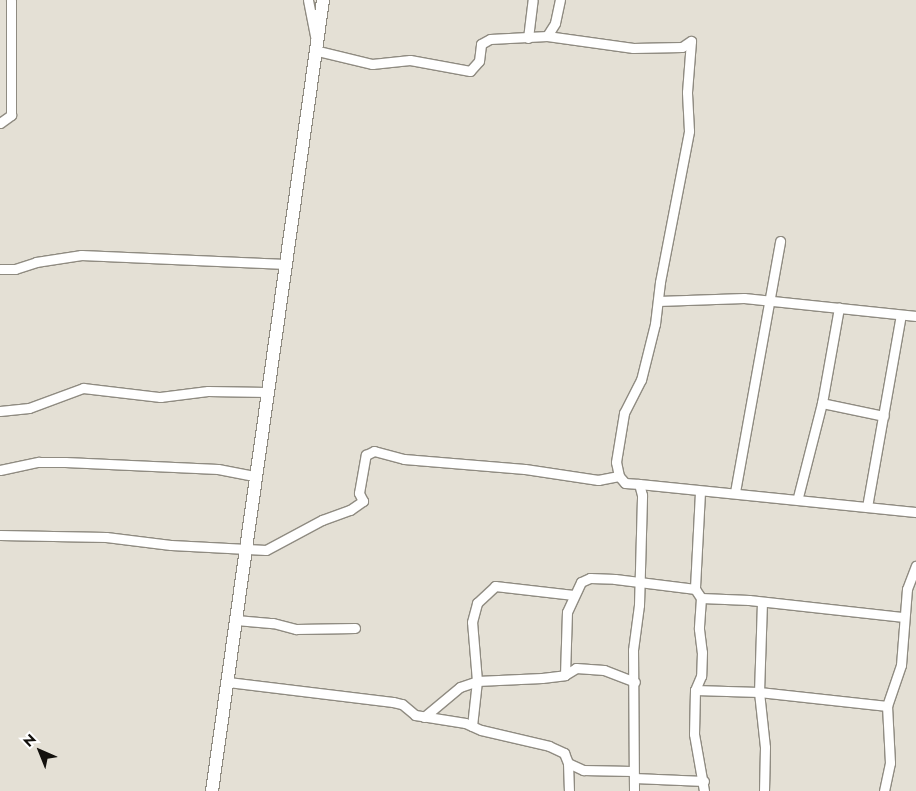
<!DOCTYPE html>
<html>
<head>
<meta charset="utf-8">
<style>
	body { margin:0 }
	#map { position:relative; width:916px; height:791px; overflow:hidden; background:#e4e0d5; font-family:Jost,sans-serif }
	div>[style] { position:absolute }
	.roads { filter:drop-shadow(1px 0 #8f8b81) drop-shadow(-1px 0 #8f8b81) drop-shadow(0 1px #8f8b81) drop-shadow(0 -1px #8f8b81) }
	.minor>* { height:9px; margin:-4.5px; padding:0 4.5px; transform-origin:4.5px; border-radius:4.5px; background:#fff }
	.secondary>* { height:12px; margin:-6px; padding:0 6px; transform-origin:6px; border-radius:6px; background:#fff }
	span { translate:-50% -50%; white-space:nowrap; text-align:center; line-height:1.15; -webkit-text-stroke:4.5px #fff; paint-order:stroke }
	.north { position:absolute; left:15px; top:726px; width:50px; height:50px; -webkit-text-stroke:4px #fff; paint-order:stroke; rotate:316deg; font-size:14px; font-weight:700; line-height:20px; text-align:center; color:#13110d }
	.north::after { content:''; display:block; margin:auto; width:18px; height:22px; background:#13110d; clip-path:polygon(50% 0,100% 100%,50% 72%,0 100%) }
</style>
</head>
<body>
<div id="map">
	<div class="roads">
		<div class="minor">
			<div style="left:308px;top:0;width:52px;rotate:78.9deg"></div>
			<div style="left:318px;top:51px;width:56px;rotate:13.5deg"></div>
			<div style="left:372px;top:64px;width:38px;rotate:-6deg"></div>
			<div style="left:410px;top:60px;width:61px;rotate:10.4deg"></div>
			<div style="left:470px;top:71px;width:13px;rotate:-48deg"></div>
			<div style="left:479px;top:61px;width:17px;rotate:-83deg"></div>
			<div style="left:481px;top:44px;width:10px;rotate:-29deg"></div>
			<div style="left:490px;top:39px;width:57px;rotate:-3deg"></div>
			<div style="left:547px;top:36px;width:87px;rotate:7.9deg"></div>
			<div style="left:633px;top:48px;width:49px;rotate:-1.2deg"></div>
			<div style="left:682px;top:47px;width:11px;rotate:-34deg"></div>
			<div style="left:547px;top:36px;width:15px;rotate:-58deg"></div>
			<div style="left:555px;top:23px;width:24px;rotate:-78deg"></div>
			<div style="left:528px;top:38px;width:38px;rotate:-83deg"></div>
			<div style="left:0;top:123px;width:14px;rotate:-36deg"></div>
			<div style="left:11px;top:115px;width:115px;rotate:-90deg"></div>
			<div style="left:0;top:269px;width:15px"></div>
			<div style="left:15px;top:269px;width:22px;rotate:-18deg"></div>
			<div style="left:36px;top:262px;width:46px;rotate:-8.8deg"></div>
			<div style="left:81px;top:255px;width:205px;rotate:2.5deg"></div>
			<div style="left:658px;top:301px;width:86px;rotate:-2deg"></div>
			<div style="left:744px;top:298px;width:173px;rotate:6deg"></div>
			<div style="left:822px;top:403px;width:63px;rotate:11.8deg"></div>
			<div style="left:0;top:411px;width:29px;rotate:-6deg"></div>
			<div style="left:29px;top:408px;width:58px;rotate:-20.3deg"></div>
			<div style="left:83px;top:388px;width:78px;rotate:6.7deg"></div>
			<div style="left:160px;top:397px;width:48px;rotate:-7.1deg"></div>
			<div style="left:208px;top:391px;width:59px;rotate:1deg"></div>
			<div style="left:0;top:470px;width:40px;rotate:-12deg"></div>
			<div style="left:39px;top:462px;width:26px"></div>
			<div style="left:65px;top:462px;width:153px;rotate:2.6deg"></div>
			<div style="left:218px;top:469px;width:38px;rotate:11deg"></div>
			<div style="left:639px;top:484px;width:278px;rotate:5.8deg"></div>
			<div style="left:700px;top:492px;width:97px;rotate:93deg"></div>
			<div style="left:695px;top:589px;width:11px;rotate:56deg"></div>
			<div style="left:701px;top:598px;width:31px;rotate:94deg"></div>
			<div style="left:699px;top:629px;width:23px;rotate:83deg"></div>
			<div style="left:702px;top:652px;width:24px;rotate:92deg"></div>
			<div style="left:701px;top:676px;width:15px;rotate:113deg"></div>
			<div style="left:695px;top:690px;width:44px;rotate:91.3deg"></div>
			<div style="left:694px;top:734px;width:58px;rotate:80deg"></div>
			<div style="left:735px;top:492px;width:255px;rotate:-79.8deg"></div>
			<div style="left:798px;top:497px;width:97px;rotate:-75.7deg"></div>
			<div style="left:822px;top:403px;width:97px;rotate:-79.9deg"></div>
			<div style="left:867px;top:507px;width:195px;rotate:-80deg"></div>
			<div style="left:0;top:535px;width:106px;rotate:1.1deg"></div>
			<div style="left:106px;top:537px;width:65px;rotate:7deg"></div>
			<div style="left:171px;top:545px;width:95px;rotate:3deg"></div>
			<div style="left:266px;top:550px;width:64px;rotate:-28.2deg"></div>
			<div style="left:322px;top:520px;width:30px;rotate:-20deg"></div>
			<div style="left:350px;top:510px;width:16px;rotate:-35deg"></div>
			<div style="left:363px;top:501px;width:9px;rotate:-117deg"></div>
			<div style="left:359px;top:493px;width:39px;rotate:-80deg"></div>
			<div style="left:366px;top:455px;width:9px;rotate:-27deg"></div>
			<div style="left:374px;top:451px;width:31px;rotate:15deg"></div>
			<div style="left:404px;top:459px;width:121px;rotate:4.7deg"></div>
			<div style="left:525px;top:469px;width:74px;rotate:8.6deg"></div>
			<div style="left:598px;top:480px;width:21px;rotate:-11deg"></div>
			<div style="left:701px;top:598px;width:48px;rotate:2.4deg"></div>
			<div style="left:749px;top:600px;width:156px;rotate:6.3deg"></div>
			<div style="left:762px;top:602px;width:90px;rotate:91.9deg"></div>
			<div style="left:759px;top:692px;width:55px;rotate:83.8deg"></div>
			<div style="left:765px;top:747px;width:44px;rotate:91.3deg"></div>
			<div style="left:236px;top:620px;width:37px;rotate:5deg"></div>
			<div style="left:273px;top:623px;width:24px;rotate:15deg"></div>
			<div style="left:296px;top:629px;width:59px;rotate:-1deg"></div>
			<div style="left:565px;top:675px;width:63px;rotate:-88.2deg"></div>
			<div style="left:567px;top:612px;width:33px;rotate:-65deg"></div>
			<div style="left:581px;top:582px;width:10px;rotate:-24deg"></div>
			<div style="left:590px;top:578px;width:25px;rotate:2deg"></div>
			<div style="left:615px;top:579px;width:81px;rotate:7.1deg"></div>
			<div style="left:228px;top:682px;width:166px;rotate:6.9deg"></div>
			<div style="left:393px;top:702px;width:9px;rotate:13deg"></div>
			<div style="left:402px;top:704px;width:17px;rotate:40deg"></div>
			<div style="left:415px;top:715px;width:51px;rotate:9.1deg"></div>
			<div style="left:465px;top:723px;width:17px;rotate:24deg"></div>
			<div style="left:481px;top:730px;width:70px;rotate:13.2deg"></div>
			<div style="left:549px;top:746px;width:17px;rotate:25deg"></div>
			<div style="left:564px;top:753px;width:11px;rotate:68deg"></div>
			<div style="left:568px;top:763px;width:17px;rotate:25deg"></div>
			<div style="left:583px;top:770px;width:49px;rotate:1.2deg"></div>
			<div style="left:695px;top:690px;width:64px;rotate:1.8deg"></div>
			<div style="left:759px;top:692px;width:129px;rotate:6.2deg"></div>
			<div style="left:424px;top:717px;width:47px;rotate:-39.8deg"></div>
			<div style="left:460px;top:687px;width:18px;rotate:-19deg"></div>
			<div style="left:477px;top:681px;width:65px;rotate:-2.6deg"></div>
			<div style="left:542px;top:678px;width:23px;rotate:-7deg"></div>
			<div style="left:565px;top:675px;width:13px;rotate:-32deg"></div>
			<div style="left:576px;top:668px;width:28px;rotate:4deg"></div>
			<div style="left:604px;top:670px;width:33px;rotate:21deg"></div>
			<div style="left:472px;top:726px;width:45px;rotate:-83.7deg"></div>
			<div style="left:477px;top:681px;width:59px;rotate:-94.8deg"></div>
			<div style="left:472px;top:622px;width:20px;rotate:-75deg"></div>
			<div style="left:477px;top:603px;width:25px;rotate:-43deg"></div>
			<div style="left:495px;top:586px;width:79px;rotate:6.6deg"></div>
			<div style="left:568px;top:763px;width:28px;rotate:88deg"></div>
			<div style="left:634px;top:778px;width:70px;rotate:2.5deg"></div>
			<div style="left:634px;top:791px;width:141px;rotate:-90.4deg"></div>
			<div style="left:633px;top:650px;width:45px;rotate:-82.4deg"></div>
			<div style="left:639px;top:605px;width:110px;rotate:-88.4deg"></div>
			<div style="left:642px;top:495px;width:11px;rotate:-105deg"></div>
			<div style="left:639px;top:484px;width:14px;rotate:-176deg"></div>
			<div style="left:625px;top:483px;width:9px;rotate:-131deg"></div>
			<div style="left:619px;top:476px;width:14px;rotate:-102deg"></div>
			<div style="left:616px;top:462px;width:50px;rotate:-80.7deg"></div>
			<div style="left:624px;top:413px;width:37px;rotate:-63deg"></div>
			<div style="left:641px;top:380px;width:58px;rotate:-76deg"></div>
			<div style="left:655px;top:324px;width:42px;rotate:-83.2deg"></div>
			<div style="left:660px;top:282px;width:154px;rotate:-79.1deg"></div>
			<div style="left:689px;top:131px;width:39px;rotate:-93deg"></div>
			<div style="left:687px;top:92px;width:51px;rotate:-85.5deg"></div>
			<div style="left:884px;top:791px;width:29px;rotate:-78deg"></div>
			<div style="left:890px;top:763px;width:57px;rotate:-93deg"></div>
			<div style="left:887px;top:706px;width:43px;rotate:-71.1deg"></div>
			<div style="left:901px;top:665px;width:76px;rotate:-85.5deg"></div>
			<div style="left:907px;top:589px;width:25px;rotate:-69deg"></div>
		</div>
		<div class="secondary">
			<div style="left:212px;top:791px;width:799px;rotate:-82.01deg"></div>
		</div>
	</div>
	<div class="north">N</div>
</div>
</body>
</html>
